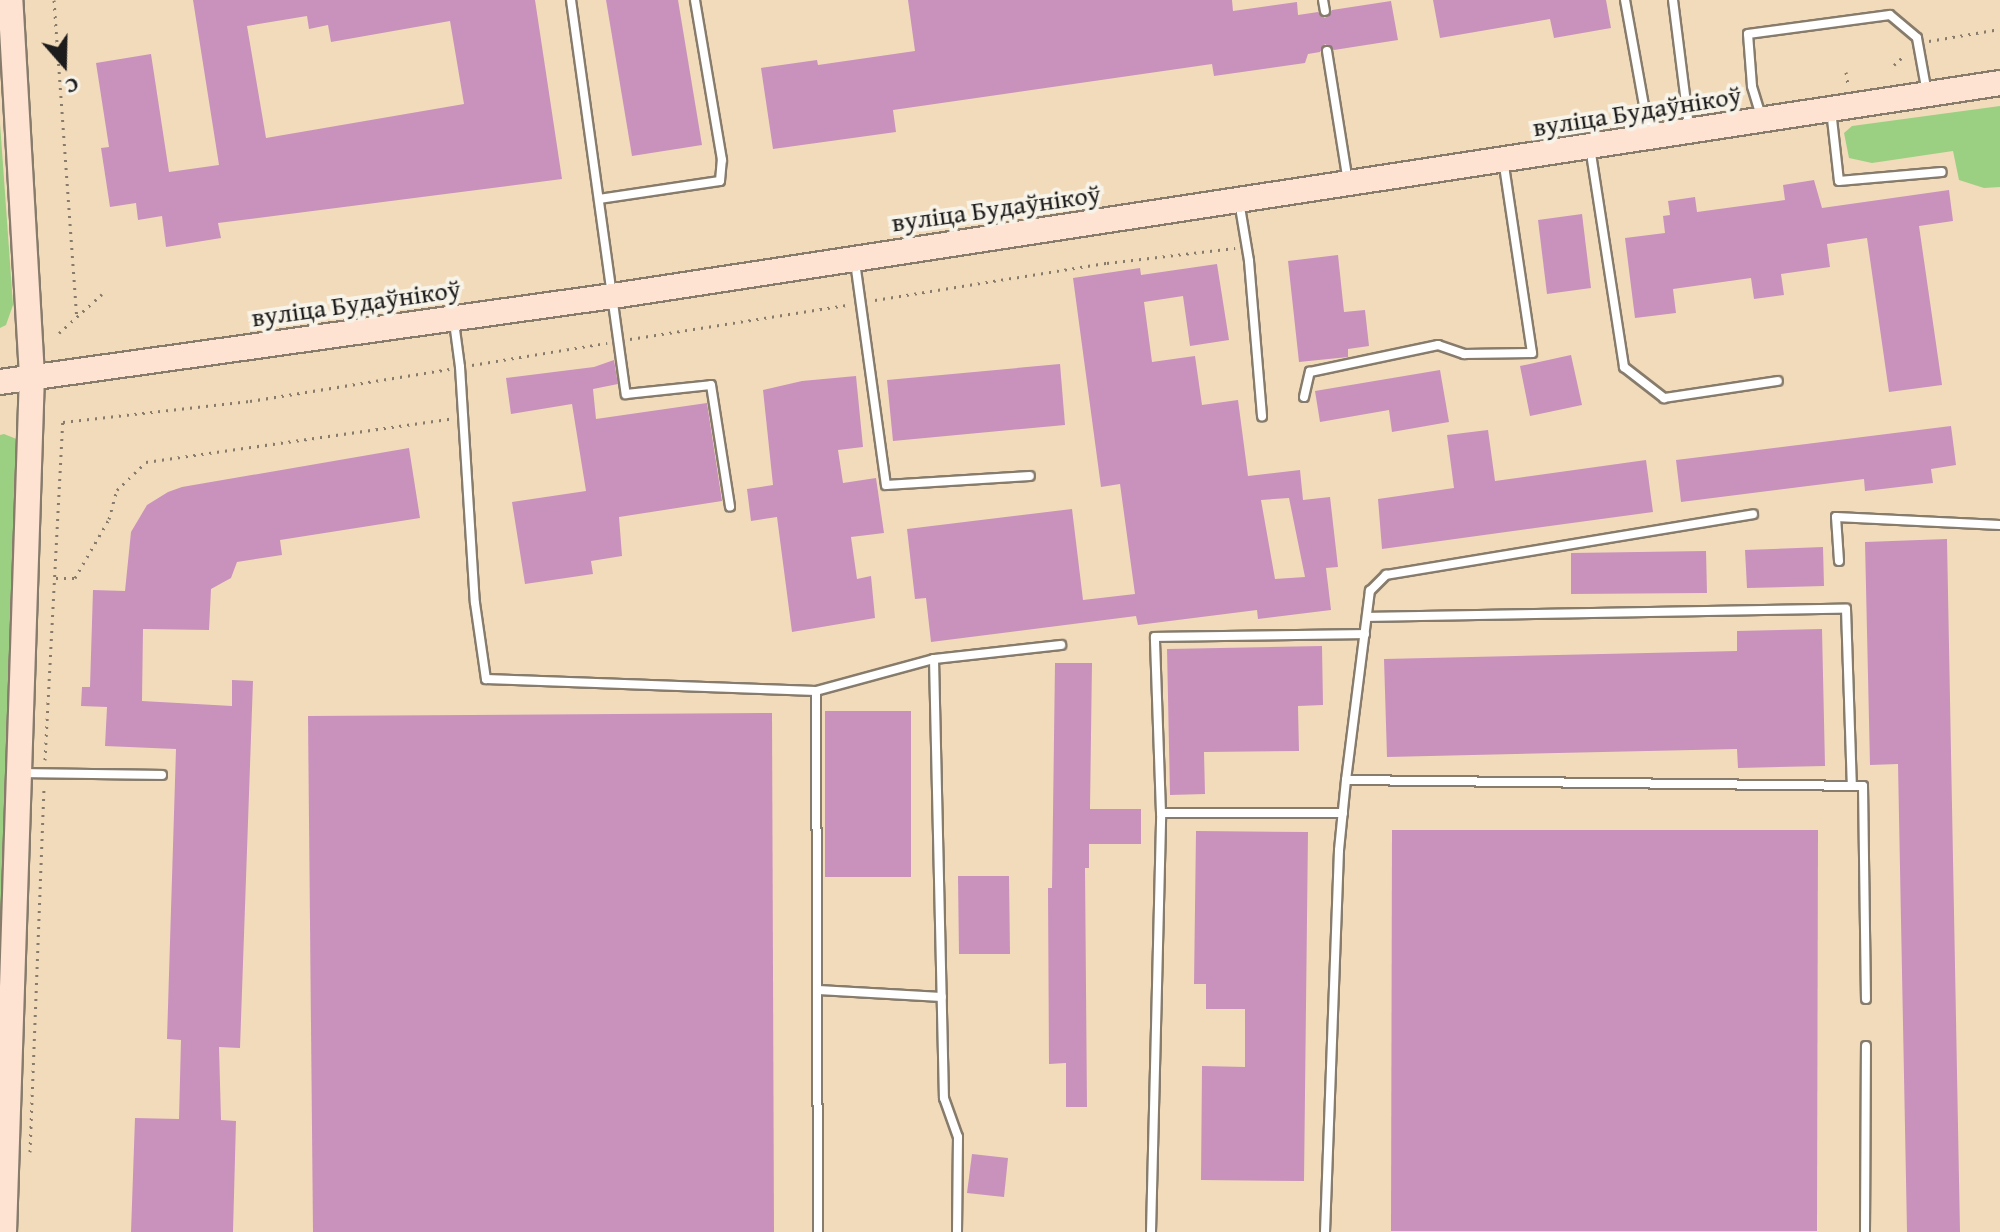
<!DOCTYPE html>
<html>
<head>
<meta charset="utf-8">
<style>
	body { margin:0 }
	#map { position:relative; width:2000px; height:1232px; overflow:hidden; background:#f2dbbb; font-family:"Gentium Book Plus",serif }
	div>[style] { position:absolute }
	.green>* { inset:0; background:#9bd082 }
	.building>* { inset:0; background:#c892bd }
	.path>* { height:3px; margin-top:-1.5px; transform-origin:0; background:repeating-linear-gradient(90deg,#877c6c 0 2px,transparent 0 8px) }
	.roads { filter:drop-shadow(2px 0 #877c6c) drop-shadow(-2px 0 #877c6c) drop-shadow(0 2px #877c6c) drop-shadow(0 -2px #877c6c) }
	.service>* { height:8px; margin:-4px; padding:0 4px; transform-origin:4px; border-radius:4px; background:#fff }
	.secondary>* { height:24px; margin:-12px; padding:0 12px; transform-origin:12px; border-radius:12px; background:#fee3d2 }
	span { translate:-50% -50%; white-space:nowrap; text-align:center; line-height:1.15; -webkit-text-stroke:8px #f7f3e8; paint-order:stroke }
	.street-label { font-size:26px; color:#1c1c1c }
	.north { position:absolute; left:24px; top:24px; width:80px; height:80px; -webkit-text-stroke:6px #f7f3e8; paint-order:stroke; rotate:160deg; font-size:22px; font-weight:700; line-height:32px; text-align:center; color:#1c1c1c }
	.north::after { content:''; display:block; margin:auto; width:28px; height:36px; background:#1c1c1c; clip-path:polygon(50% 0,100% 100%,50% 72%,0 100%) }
</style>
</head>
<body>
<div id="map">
	<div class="green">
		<div style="clip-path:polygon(2000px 106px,2000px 187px,1984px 188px,1959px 180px,1953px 151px,1872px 163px,1849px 158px,1844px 133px,1852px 126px)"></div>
		<div style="clip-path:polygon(0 123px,13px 305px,6px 325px,0 328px)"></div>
		<div style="clip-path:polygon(4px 434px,19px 440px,20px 529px,0 961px,0 435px)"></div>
	</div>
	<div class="building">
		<div style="clip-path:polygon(evenodd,193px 0,535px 0,562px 179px,218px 223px,221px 238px,166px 247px,162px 216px,138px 220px,136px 203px,110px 207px,101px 148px,109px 147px,96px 63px,151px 54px,169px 172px,219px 165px,193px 0,307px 16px,309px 29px,328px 25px,331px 42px,450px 21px,464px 104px,266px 138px,247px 26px,307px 16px)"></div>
		<div style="clip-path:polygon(606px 0,678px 0,702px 145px,632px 156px)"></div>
		<div style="clip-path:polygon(908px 0,1232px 0,1233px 11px,1297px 2px,1298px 15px,1318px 12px,1325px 18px,1332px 10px,1391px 1px,1398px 40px,1334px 50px,1325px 44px,1320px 52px,1308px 54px,1305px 63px,1214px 76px,1212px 64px,893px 110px,896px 132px,773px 149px,761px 68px,817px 60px,818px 65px,915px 51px)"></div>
		<div style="clip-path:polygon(1433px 0,1606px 0,1611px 28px,1554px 38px,1550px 19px,1440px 38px)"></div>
		<div style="clip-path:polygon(1814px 180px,1822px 208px,1949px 190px,1953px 221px,1919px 226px,1942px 385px,1889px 392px,1867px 238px,1827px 244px,1830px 267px,1781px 274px,1784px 295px,1754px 299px,1751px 278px,1673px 289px,1676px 313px,1635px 318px,1625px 238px,1665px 233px,1663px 216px,1670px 215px,1668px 201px,1695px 197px,1697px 212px,1785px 200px,1783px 185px)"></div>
		<div style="clip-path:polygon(1582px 214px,1591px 288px,1547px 294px,1538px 220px)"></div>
		<div style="clip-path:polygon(1338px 255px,1344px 312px,1365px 310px,1369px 346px,1348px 349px,1348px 357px,1299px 362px,1288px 261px)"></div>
		<div style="clip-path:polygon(evenodd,1217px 264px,1229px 340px,1190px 346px,1183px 296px,1144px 302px,1152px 362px,1195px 356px,1202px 405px,1238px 400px,1248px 476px,1300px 470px,1303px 500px,1330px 497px,1338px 567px,1326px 568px,1331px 610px,1258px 619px,1257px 610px,1138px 625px,1136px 616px,931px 642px,926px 598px,915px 599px,907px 529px,1072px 509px,1083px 600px,1135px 594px,1120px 484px,1101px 487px,1073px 278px,1140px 268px,1141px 275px,1217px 264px,1289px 498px,1305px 577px,1275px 579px,1261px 500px,1289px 498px)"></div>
		<div style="clip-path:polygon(1571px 355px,1582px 405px,1530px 416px,1520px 366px)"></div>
		<div style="clip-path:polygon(614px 360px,618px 384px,593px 389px,596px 419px,707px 403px,722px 501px,619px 517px,622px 556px,591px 561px,593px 574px,525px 584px,512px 502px,586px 491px,572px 404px,511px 414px,506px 378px,594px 367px)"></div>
		<div style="clip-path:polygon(1060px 364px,1065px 425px,893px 441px,887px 380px)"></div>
		<div style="clip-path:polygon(1440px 370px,1449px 422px,1392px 432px,1389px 410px,1320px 422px,1315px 391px)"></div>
		<div style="clip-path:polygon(856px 376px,863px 447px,838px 450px,843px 483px,876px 478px,884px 533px,851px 537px,857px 579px,871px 576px,875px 618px,792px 632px,777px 517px,751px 521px,747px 489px,773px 485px,763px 390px,802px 381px)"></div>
		<div style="clip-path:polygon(1951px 426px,1956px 465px,1931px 469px,1933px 483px,1865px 491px,1864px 479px,1681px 502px,1676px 460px)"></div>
		<div style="clip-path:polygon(1488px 430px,1495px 481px,1646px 460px,1653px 512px,1382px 549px,1378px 499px,1454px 488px,1447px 435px)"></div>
		<div style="clip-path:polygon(409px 448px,420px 518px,280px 540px,282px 555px,237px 562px,231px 578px,211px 589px,209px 630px,143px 629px,142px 701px,232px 706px,232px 680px,253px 681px,240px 1048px,219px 1047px,221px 1120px,236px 1121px,233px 1232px,131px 1232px,135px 1118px,179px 1119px,181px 1040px,167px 1039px,176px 749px,105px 746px,107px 707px,81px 706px,82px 687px,90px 687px,93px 590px,125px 591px,131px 532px,147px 505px,168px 492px,182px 487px)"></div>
		<div style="clip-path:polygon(1947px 539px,1960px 1232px,1907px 1232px,1898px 764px,1870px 765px,1865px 542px)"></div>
		<div style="clip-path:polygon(1823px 547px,1824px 586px,1747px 588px,1745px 550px)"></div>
		<div style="clip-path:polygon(1706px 551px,1707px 593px,1571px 594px,1571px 553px)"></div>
		<div style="clip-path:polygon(1822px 629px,1825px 766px,1738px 768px,1737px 749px,1387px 757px,1384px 659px,1737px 651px,1737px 631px)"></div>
		<div style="clip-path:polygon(1322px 646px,1323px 705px,1298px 706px,1299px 751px,1204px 752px,1205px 794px,1170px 795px,1167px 649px)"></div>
		<div style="clip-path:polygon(1055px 663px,1092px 663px,1090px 809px,1141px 809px,1141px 844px,1089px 844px,1089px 868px,1085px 868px,1087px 1107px,1066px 1107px,1066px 1063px,1049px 1064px,1048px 888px,1052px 888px)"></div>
		<div style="clip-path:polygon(825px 711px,911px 711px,911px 877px,825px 877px)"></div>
		<div style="clip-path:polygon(772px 713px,774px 1232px,313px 1232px,308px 716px)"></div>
		<div style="clip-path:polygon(1392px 830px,1818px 830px,1817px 1231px,1391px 1231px)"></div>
		<div style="clip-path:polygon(1196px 831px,1308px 832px,1304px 1181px,1201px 1180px,1202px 1066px,1245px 1067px,1245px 1009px,1206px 1009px,1206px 984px,1194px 984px)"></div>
		<div style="clip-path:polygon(958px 876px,1009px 876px,1010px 954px,959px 954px)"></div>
		<div style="clip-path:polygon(972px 1154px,1008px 1158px,1004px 1197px,967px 1193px)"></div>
	</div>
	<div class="path">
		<div style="left:54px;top:0;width:320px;rotate:85.9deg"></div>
		<div style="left:1929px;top:41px;width:72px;rotate:-9.6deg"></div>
		<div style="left:1894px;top:65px;width:16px;rotate:-43deg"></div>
		<div style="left:1846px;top:72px;width:12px;rotate:81deg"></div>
		<div style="left:875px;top:300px;width:235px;rotate:-9.1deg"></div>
		<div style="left:1107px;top:263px;width:129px;rotate:-6.7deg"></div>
		<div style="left:59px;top:333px;width:58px;rotate:-42.2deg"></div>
		<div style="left:630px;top:339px;width:221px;rotate:-8.9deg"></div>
		<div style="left:472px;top:365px;width:137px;rotate:-9.3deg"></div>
		<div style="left:56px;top:578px;width:19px"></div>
		<div style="left:75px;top:578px;width:68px;rotate:-60deg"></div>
		<div style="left:109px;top:519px;width:30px;rotate:-75deg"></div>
		<div style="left:117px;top:490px;width:40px;rotate:-44deg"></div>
		<div style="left:146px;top:462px;width:307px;rotate:-8.1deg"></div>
		<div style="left:45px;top:760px;width:338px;rotate:-87deg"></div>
		<div style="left:63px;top:422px;width:188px;rotate:-6.4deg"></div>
		<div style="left:250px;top:401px;width:202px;rotate:-9.1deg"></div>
		<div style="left:30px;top:1152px;width:364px;rotate:-87.8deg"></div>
	</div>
	<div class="roads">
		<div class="service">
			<div style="left:571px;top:0;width:398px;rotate:82.1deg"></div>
			<div style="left:626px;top:394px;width:85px;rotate:-6deg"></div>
			<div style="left:711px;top:385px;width:123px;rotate:81.1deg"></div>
			<div style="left:1323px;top:0;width:11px;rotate:80deg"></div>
			<div style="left:1625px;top:0;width:135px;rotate:79.8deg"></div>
			<div style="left:1673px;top:0;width:128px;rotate:82.8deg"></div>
			<div style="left:1327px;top:51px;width:133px;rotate:80.9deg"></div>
			<div style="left:1831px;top:110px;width:71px;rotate:83.6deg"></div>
			<div style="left:1839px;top:181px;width:103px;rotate:-5deg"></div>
			<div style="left:1761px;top:116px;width:31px;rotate:-107deg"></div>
			<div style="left:1752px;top:86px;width:52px;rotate:-94.4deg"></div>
			<div style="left:1748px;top:34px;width:143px;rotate:-7.6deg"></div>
			<div style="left:1890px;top:15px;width:35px;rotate:40deg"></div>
			<div style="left:1917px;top:38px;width:56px;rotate:79.7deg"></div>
			<div style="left:1590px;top:147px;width:223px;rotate:81.2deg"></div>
			<div style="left:1624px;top:367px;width:51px;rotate:37.8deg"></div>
			<div style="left:1664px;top:398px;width:115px;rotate:-8.5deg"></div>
			<div style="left:599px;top:199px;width:122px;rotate:-8.5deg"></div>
			<div style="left:720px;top:181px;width:21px;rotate:-85deg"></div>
			<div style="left:722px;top:160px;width:162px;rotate:-99.6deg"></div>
			<div style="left:1239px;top:201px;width:61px;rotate:80.5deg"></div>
			<div style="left:1249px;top:261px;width:156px;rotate:85.2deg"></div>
			<div style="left:855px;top:262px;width:225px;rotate:82.1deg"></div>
			<div style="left:886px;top:485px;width:144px;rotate:-3.6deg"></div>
			<div style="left:454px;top:322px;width:45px;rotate:82.4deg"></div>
			<div style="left:460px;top:367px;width:236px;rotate:86.4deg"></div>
			<div style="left:475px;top:603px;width:77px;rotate:81.8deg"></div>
			<div style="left:486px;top:679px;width:330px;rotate:2.1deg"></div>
			<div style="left:816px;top:691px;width:122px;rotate:-15.2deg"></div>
			<div style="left:934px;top:659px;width:128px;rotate:-6.3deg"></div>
			<div style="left:1304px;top:397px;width:26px;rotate:-77deg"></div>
			<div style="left:1310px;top:372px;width:131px;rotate:-11.9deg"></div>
			<div style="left:1438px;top:345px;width:28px;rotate:19deg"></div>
			<div style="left:1464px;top:354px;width:68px;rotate:-0.8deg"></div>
			<div style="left:1532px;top:353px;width:195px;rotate:-98.5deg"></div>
			<div style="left:1839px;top:561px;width:44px;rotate:-93.9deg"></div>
			<div style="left:1836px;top:517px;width:164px;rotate:2.8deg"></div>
			<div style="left:1367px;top:617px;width:479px;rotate:-1deg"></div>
			<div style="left:1846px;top:609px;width:177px;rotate:88.1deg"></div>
			<div style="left:934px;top:659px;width:439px;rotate:88.7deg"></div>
			<div style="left:944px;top:1098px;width:41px;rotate:70.3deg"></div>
			<div style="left:958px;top:1137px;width:95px;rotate:90.6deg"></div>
			<div style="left:816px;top:691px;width:541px;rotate:89.79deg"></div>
			<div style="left:23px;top:773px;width:139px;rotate:0.8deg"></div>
			<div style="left:1346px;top:780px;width:191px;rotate:-82.8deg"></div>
			<div style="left:1370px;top:591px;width:23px;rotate:-45deg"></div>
			<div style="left:1386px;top:575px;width:372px;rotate:-9.4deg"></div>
			<div style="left:1161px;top:813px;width:182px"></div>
			<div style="left:818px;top:990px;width:124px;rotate:3.2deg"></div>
			<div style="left:1151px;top:1232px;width:419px;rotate:-88.6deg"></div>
			<div style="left:1161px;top:813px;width:176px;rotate:-92deg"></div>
			<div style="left:1155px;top:637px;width:210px;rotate:-0.8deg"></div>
			<div style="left:1325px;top:1232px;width:382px;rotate:-87.9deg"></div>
			<div style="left:1339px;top:850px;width:70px;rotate:-84.3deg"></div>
			<div style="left:1346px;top:780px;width:517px;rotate:0.66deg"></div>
			<div style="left:1863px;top:786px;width:213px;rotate:89.2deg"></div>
			<div style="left:1865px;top:1232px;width:186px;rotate:-89.7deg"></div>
		</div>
		<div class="secondary">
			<div style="left:0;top:382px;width:619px;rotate:-7.99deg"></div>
			<div style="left:613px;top:296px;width:1403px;rotate:-8.73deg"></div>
			<div style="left:4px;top:1232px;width:856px;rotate:-88.13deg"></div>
			<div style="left:32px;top:376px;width:377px;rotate:-93.3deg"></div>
		</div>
	</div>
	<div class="street-label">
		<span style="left:1637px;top:111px;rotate:-9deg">вуліца Будаўнікоў</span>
		<span style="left:996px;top:208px;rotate:-8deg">вуліца Будаўнікоў</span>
		<span style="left:356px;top:303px;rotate:-8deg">вуліца Будаўнікоў</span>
	</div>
	<div class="north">С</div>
</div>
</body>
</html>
